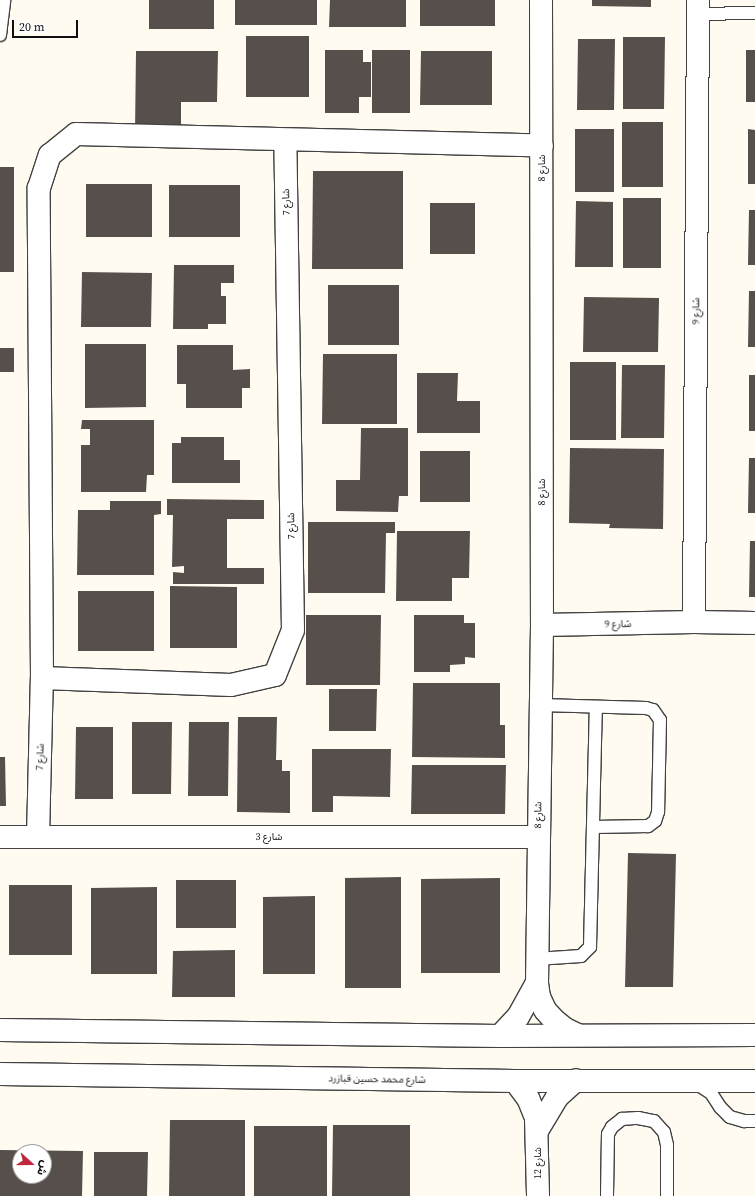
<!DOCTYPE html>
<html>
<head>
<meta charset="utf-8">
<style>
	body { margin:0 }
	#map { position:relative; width:755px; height:1196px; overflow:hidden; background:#fffbf1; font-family:"Source Serif 4","Noto Sans Arabic",serif }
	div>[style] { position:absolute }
	.building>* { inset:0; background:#574f4b }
	.roads { filter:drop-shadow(1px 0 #424242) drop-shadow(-1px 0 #424242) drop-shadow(0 1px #424242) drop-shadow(0 -1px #424242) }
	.service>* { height:12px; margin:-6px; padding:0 6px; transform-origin:6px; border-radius:6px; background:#fff }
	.minor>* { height:22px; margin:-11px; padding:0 11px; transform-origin:11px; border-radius:11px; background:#fff }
	.tertiary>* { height:22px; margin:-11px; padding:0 11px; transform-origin:11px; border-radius:11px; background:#fff }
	span { translate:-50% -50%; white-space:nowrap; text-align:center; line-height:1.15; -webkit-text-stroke:4px #fff; paint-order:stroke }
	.street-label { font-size:10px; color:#0f0f0f }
	.north { position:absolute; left:12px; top:1144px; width:40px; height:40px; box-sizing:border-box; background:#fff; border:1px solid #9f9f9f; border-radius:50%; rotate:111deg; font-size:11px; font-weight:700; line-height:16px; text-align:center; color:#0f0f0f }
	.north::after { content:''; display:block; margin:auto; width:14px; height:18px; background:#be273d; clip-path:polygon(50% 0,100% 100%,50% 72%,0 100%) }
	.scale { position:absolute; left:12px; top:20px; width:66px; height:18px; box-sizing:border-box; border:2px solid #0f0f0f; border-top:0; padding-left:5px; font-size:12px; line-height:14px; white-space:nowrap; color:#0f0f0f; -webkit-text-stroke:3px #fff; paint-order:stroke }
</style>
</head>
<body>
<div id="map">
	<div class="building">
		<div style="clip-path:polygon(149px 0,214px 0,214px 29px,149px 29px)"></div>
		<div style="clip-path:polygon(235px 0,317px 0,317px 25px,235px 25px)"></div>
		<div style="clip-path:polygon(330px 0,406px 0,406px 27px,329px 27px)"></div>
		<div style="clip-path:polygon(420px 0,495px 0,495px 26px,420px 26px)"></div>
		<div style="clip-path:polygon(592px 0,651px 0,651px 7px,592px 6px)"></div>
		<div style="clip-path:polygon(246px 36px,309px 36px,309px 97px,246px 97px)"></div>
		<div style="clip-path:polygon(623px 37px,665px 37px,664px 109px,623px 109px)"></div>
		<div style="clip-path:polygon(578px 39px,615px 39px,614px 110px,577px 110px)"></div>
		<div style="clip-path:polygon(325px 50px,363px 50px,363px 62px,371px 62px,371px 97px,359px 97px,359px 113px,325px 113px)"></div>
		<div style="clip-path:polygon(372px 50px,410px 50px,410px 113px,372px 113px)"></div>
		<div style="clip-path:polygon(746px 50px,755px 50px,755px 102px,746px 102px)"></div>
		<div style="clip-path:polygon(136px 51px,218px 51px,217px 102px,181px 102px,181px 132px,135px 132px)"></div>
		<div style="clip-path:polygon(421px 51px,492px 51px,492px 105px,420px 105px)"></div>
		<div style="clip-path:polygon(622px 122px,663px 122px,663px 187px,622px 187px)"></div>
		<div style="clip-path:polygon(575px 129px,614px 129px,614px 192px,575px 192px)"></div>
		<div style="clip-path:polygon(748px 129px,755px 130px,755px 184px,748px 184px)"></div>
		<div style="clip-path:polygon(0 167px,14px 167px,14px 272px,0 272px)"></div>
		<div style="clip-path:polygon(313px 171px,403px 171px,403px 269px,312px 269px)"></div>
		<div style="clip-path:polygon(86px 184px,152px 184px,152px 237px,86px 237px)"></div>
		<div style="clip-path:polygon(169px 185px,240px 185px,240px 237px,169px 237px)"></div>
		<div style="clip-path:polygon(623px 198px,661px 198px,661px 268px,623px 268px)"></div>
		<div style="clip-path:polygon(576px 201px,613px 202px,613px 267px,575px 267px)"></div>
		<div style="clip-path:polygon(430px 203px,475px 203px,475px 254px,430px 254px)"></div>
		<div style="clip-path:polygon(749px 210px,755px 210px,755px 265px,748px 265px)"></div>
		<div style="clip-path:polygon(174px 265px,234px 265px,234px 283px,221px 283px,221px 296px,226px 296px,226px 324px,208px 324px,208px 329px,173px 329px)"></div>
		<div style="clip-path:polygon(82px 272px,152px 273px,151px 327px,81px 327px)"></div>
		<div style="clip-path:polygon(328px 285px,399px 285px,399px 345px,328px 345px)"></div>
		<div style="clip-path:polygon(749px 291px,755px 291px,755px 347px,748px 347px)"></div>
		<div style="clip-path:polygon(584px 297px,659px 298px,658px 352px,583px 352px)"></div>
		<div style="clip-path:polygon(85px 344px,146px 344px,146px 407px,85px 408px)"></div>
		<div style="clip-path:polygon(177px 345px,233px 345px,233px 370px,250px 369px,250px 388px,242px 388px,242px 408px,186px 408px,186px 384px,177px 384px)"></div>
		<div style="clip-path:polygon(0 348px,14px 348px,14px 372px,0 372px)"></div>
		<div style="clip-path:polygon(323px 354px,397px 354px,397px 424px,322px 424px)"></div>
		<div style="clip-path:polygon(570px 362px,616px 362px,616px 440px,570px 440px)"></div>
		<div style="clip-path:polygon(622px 365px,665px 365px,664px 438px,621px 438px)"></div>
		<div style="clip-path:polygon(417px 373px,458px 373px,457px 401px,480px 401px,480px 433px,417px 433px)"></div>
		<div style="clip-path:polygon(749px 375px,755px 375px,755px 431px,749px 431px)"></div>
		<div style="clip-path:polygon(82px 420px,154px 420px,154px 475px,147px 475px,146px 492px,81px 492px,81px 445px,90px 445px,90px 429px,81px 429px)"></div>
		<div style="clip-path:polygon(361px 428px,408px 428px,408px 496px,399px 496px,398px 512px,336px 511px,336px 480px,360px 480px)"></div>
		<div style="clip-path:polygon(181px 437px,224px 437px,224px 460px,240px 460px,240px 483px,172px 483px,172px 443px,181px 443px)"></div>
		<div style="clip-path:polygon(570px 448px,664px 449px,663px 529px,609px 528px,610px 524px,569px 523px)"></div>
		<div style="clip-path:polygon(420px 451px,470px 451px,470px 502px,420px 502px)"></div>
		<div style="clip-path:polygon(749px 458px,755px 458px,755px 513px,748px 513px)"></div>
		<div style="clip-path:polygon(167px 499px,264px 500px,264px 519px,227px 519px,227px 568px,264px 568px,264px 584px,173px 584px,173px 572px,184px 573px,184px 566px,172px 567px,173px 515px,167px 515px)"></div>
		<div style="clip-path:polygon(110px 501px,161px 501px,161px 514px,154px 515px,154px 575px,77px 575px,78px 510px,110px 510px)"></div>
		<div style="clip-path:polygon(308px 522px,395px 522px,395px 533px,386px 533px,385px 593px,308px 593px)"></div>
		<div style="clip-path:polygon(397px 531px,470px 531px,469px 578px,452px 578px,452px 601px,396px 601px)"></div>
		<div style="clip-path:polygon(750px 541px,755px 541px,755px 597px,749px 597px)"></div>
		<div style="clip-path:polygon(170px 586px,237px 587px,237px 648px,170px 648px)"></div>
		<div style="clip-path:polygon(78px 591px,154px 591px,154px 651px,78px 651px)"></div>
		<div style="clip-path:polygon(306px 615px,381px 615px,380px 685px,306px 685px)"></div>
		<div style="clip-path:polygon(414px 615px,464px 615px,464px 623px,475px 623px,475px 658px,465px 657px,465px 664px,450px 665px,450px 672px,414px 672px)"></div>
		<div style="clip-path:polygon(413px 683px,500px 683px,500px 725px,505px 725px,505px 758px,412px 757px)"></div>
		<div style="clip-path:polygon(329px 689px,377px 689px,376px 731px,329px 731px)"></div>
		<div style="clip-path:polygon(238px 717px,277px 717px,276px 760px,282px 760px,282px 771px,290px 771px,290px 813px,237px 812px)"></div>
		<div style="clip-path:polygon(132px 722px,172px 722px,171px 794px,132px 794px)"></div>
		<div style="clip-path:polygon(189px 722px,229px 722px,228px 796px,188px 796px)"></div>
		<div style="clip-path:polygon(76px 727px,113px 727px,113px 799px,75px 799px)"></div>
		<div style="clip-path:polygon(312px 749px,391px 749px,390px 797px,333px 796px,333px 812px,312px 812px)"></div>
		<div style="clip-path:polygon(0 757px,5px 757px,6px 806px,0 806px)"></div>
		<div style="clip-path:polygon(412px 765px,506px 765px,505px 814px,411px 814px)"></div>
		<div style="clip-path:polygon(628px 853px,676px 854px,673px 987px,625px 987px)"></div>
		<div style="clip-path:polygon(401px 877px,401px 988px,345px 988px,345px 878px)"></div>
		<div style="clip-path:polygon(500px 878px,500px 973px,421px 973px,421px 879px)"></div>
		<div style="clip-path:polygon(176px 880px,236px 880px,236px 928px,176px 928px)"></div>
		<div style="clip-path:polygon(9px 885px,72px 885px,72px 955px,9px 955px)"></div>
		<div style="clip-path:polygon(157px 887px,157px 974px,91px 974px,91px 888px)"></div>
		<div style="clip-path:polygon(315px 896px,315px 974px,263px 974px,263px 897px)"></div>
		<div style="clip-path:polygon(235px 950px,235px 997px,172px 997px,173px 951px)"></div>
		<div style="clip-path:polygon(170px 1120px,245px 1120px,245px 1196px,169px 1196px)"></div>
		<div style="clip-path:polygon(333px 1125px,410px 1125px,410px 1196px,332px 1196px)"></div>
		<div style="clip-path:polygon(254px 1126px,327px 1126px,327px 1196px,254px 1196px)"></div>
		<div style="clip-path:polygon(evenodd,0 1150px,83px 1151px,82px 1196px,0 1196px,0 1150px,20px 1152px,44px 1152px,44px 1176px,20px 1176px,20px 1152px)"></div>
		<div style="clip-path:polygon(94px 1152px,148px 1152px,147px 1196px,94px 1196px)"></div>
	</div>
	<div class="roads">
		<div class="service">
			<div style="left:697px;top:14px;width:58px;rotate:-1deg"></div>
			<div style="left:0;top:35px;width:35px;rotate:-83deg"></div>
			<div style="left:540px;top:705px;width:106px;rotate:1.6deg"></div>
			<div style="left:646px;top:708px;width:7px;rotate:16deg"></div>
			<div style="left:653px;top:710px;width:12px;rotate:55deg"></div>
			<div style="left:660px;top:720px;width:92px;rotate:91.2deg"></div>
			<div style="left:658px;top:812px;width:9px;rotate:108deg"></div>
			<div style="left:655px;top:821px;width:9px;rotate:144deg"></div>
			<div style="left:648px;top:826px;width:54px;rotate:178.9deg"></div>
			<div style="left:536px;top:959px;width:45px;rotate:-3.8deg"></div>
			<div style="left:581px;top:956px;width:13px;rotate:-45deg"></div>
			<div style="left:590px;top:947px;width:240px;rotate:-88.6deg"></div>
			<div style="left:697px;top:1084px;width:17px;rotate:33deg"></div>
			<div style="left:711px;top:1093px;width:17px;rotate:57deg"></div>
			<div style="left:720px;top:1107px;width:14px;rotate:45deg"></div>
			<div style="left:730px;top:1117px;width:15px;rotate:16deg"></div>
			<div style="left:744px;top:1121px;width:11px"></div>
			<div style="left:607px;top:1196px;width:62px;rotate:-89.1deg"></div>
			<div style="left:608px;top:1134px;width:8px;rotate:-60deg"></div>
			<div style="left:612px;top:1127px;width:13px;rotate:-39deg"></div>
			<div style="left:622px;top:1119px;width:16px;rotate:-4deg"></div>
			<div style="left:638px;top:1118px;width:16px;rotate:11deg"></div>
			<div style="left:654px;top:1121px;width:15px;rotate:48deg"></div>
			<div style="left:664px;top:1132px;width:13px;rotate:77deg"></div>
			<div style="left:667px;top:1145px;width:51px;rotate:90deg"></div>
		</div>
		<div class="minor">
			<div style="left:541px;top:0;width:625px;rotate:89.91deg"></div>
			<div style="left:542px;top:625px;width:358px;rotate:90.8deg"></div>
			<div style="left:537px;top:983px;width:14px;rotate:82deg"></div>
			<div style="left:539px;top:997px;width:14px;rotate:65deg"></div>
			<div style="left:545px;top:1010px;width:13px;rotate:48deg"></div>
			<div style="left:554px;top:1020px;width:14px;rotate:39deg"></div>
			<div style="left:565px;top:1029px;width:14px;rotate:25deg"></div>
			<div style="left:694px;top:622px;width:622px;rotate:-89.63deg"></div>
			<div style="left:542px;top:625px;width:152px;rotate:-1.1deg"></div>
			<div style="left:694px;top:622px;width:61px;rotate:0.9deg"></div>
			<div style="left:42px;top:678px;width:189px;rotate:2.1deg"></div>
			<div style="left:231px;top:685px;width:45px;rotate:-12.8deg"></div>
			<div style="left:275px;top:675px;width:48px;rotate:-68.2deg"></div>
			<div style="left:293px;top:630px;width:490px;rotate:-90.9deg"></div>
			<div style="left:0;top:837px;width:538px"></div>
			<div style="left:38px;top:837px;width:159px;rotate:-88.6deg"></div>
			<div style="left:42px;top:678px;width:490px;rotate:-90.4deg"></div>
			<div style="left:39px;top:188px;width:35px;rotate:-72deg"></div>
			<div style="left:50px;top:155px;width:33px;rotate:-39deg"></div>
			<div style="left:76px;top:134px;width:466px;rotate:1.4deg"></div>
			<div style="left:500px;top:1036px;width:26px;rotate:-47deg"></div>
			<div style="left:518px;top:1017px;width:39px;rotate:-61deg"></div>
			<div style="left:515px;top:1081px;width:21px;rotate:53deg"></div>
			<div style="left:528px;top:1098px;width:22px;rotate:68deg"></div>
			<div style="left:536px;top:1118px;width:78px;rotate:88.5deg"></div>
			<div style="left:538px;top:1129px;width:37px;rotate:-59deg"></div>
			<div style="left:557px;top:1097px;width:25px;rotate:-42deg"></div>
		</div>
		<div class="tertiary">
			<div style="left:0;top:1030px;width:500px;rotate:0.69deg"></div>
			<div style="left:500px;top:1036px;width:255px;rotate:-0.2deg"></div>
			<div style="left:0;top:1074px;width:515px;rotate:0.78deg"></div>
			<div style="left:515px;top:1081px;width:240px"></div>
		</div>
	</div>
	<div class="street-label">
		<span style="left:542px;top:168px;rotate:-90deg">شارع 8</span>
		<span style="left:286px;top:202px;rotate:-91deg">شارع 7</span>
		<span style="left:696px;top:311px;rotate:-90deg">شارع 9</span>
		<span style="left:542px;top:492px;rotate:-90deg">شارع 8</span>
		<span style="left:291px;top:526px;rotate:-91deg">شارع 7</span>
		<span style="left:618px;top:624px;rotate:-1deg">شارع 9</span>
		<span style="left:40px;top:757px;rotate:-88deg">شارع 7</span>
		<span style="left:538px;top:815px;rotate:-89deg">شارع 8</span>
		<span style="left:269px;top:837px">شارع 3</span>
		<span style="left:377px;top:1079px;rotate:1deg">شارع محمد حسين قبازرد</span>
		<span style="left:538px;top:1163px;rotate:-90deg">شارع 12</span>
	</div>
	<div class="north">ش</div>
	<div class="scale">20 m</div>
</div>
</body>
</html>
